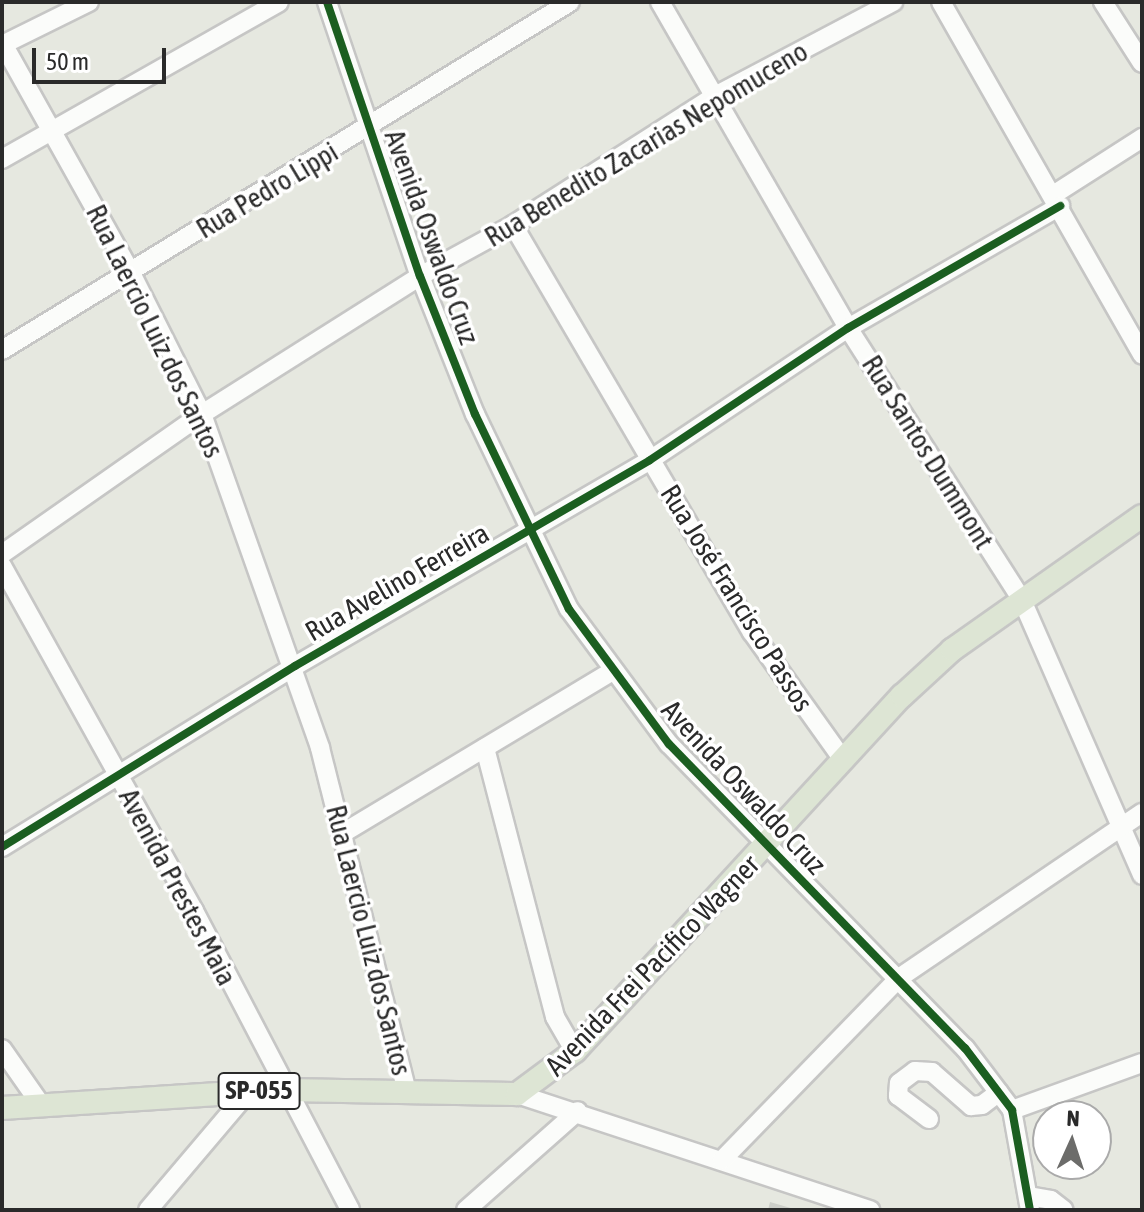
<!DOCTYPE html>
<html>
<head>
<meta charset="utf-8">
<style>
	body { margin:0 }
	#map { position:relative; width:1144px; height:1212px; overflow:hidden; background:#e6e8e0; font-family:"Asap Condensed",sans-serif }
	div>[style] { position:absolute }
	.building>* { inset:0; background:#cdcfc9 }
	.roads { filter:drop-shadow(2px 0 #c6c6c5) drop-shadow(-2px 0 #c6c6c5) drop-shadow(0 2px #c6c6c5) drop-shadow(0 -2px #c6c6c5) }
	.minor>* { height:18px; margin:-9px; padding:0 9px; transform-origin:9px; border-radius:9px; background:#fbfcfa }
	.major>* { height:22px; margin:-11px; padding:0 11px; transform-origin:11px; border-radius:11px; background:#dde5d4 }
	.cycleway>* { height:8px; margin:-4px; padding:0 4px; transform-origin:4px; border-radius:4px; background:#1b5e20 }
	span { translate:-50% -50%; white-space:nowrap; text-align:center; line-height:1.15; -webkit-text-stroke:7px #fff; paint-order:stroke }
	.shield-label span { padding:2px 6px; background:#fff; border:2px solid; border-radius:6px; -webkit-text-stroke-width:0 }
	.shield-label { font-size:26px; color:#2a2a2a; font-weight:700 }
	.street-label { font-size:28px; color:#2a2a2a }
	.frame { position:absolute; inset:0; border:4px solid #2a2a2a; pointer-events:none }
	.north { position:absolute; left:1032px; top:1100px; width:80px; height:80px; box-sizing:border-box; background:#fff; border:2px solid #aaa; border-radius:50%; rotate:3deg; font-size:22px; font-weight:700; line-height:32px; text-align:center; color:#2a2a2a }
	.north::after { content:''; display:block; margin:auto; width:28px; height:36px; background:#6c6c6a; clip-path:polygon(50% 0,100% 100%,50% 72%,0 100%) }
	.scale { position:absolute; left:32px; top:48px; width:134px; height:36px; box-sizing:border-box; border:4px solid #2a2a2a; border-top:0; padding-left:10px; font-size:24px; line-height:28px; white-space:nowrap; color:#2a2a2a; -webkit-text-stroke:6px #fff; paint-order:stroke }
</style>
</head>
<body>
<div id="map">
	<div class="building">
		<div style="clip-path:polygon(770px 1202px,794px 1209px,794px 1210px,768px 1210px)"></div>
	</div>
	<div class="roads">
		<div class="minor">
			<div style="left:327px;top:2px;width:289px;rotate:71.3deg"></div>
			<div style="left:420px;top:276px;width:149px;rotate:68.3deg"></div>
			<div style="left:475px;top:414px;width:216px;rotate:64.3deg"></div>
			<div style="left:569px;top:609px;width:168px;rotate:53.5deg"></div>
			<div style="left:669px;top:744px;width:424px;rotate:45.8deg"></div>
			<div style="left:965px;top:1048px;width:78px;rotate:52.8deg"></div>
			<div style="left:1012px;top:1110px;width:102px;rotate:79.8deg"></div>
			<div style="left:660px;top:2px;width:376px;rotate:60deg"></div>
			<div style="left:848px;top:328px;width:323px;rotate:57.4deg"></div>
			<div style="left:1022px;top:600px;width:300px;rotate:66.4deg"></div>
			<div style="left:941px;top:2px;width:406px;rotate:60.3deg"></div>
			<div style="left:1103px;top:2px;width:72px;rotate:57.4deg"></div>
			<div style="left:3px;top:44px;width:260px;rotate:60.8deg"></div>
			<div style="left:130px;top:271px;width:160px;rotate:63.3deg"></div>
			<div style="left:202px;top:414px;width:354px;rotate:70.5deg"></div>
			<div style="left:320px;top:748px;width:355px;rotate:75.8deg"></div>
			<div style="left:2px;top:45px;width:97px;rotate:-26.3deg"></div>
			<div style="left:2px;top:159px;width:318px;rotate:-29.5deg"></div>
			<div style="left:1053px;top:195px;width:106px;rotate:-32.6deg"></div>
			<div style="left:513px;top:225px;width:472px;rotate:59.6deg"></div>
			<div style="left:752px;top:632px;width:158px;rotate:54.5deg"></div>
			<div style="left:2px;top:350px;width:666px;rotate:-31.49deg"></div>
			<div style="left:2px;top:554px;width:244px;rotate:-35deg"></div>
			<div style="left:202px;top:414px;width:258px;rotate:-32.3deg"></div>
			<div style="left:420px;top:276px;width:106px;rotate:-28.7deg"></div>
			<div style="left:513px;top:225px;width:237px;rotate:-32.6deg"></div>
			<div style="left:713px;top:97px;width:204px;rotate:-27.8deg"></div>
			<div style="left:2px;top:566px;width:395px;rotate:60.9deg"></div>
			<div style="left:194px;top:911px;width:337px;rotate:62.4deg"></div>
			<div style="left:485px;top:748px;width:278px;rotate:75.4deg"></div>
			<div style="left:555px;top:1017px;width:39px;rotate:60deg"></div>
			<div style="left:343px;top:833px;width:313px;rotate:-31deg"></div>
			<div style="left:2px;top:847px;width:344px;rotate:-31.7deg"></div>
			<div style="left:295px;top:666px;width:410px;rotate:-30.1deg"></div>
			<div style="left:650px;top:460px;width:238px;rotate:-33.7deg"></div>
			<div style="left:848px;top:328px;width:245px;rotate:-29.9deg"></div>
			<div style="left:2px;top:1049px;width:68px;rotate:55.1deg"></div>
			<div style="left:517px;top:1094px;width:372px;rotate:18.2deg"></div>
			<div style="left:1012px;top:1110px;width:138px;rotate:-19.9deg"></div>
			<div style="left:929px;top:1119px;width:39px;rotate:-143deg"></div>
			<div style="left:898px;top:1096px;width:13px;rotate:-86deg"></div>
			<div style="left:899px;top:1083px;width:20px;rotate:-37deg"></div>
			<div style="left:915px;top:1071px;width:17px;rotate:3deg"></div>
			<div style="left:932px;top:1072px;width:52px;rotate:41.1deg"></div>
			<div style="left:971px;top:1106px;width:11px;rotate:-5deg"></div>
			<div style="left:982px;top:1105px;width:21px;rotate:-37deg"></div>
			<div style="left:722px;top:1160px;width:254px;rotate:-45.8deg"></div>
			<div style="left:899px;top:978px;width:294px;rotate:-34.2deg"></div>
			<div style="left:1029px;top:1196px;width:22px;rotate:10deg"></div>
			<div style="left:1051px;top:1200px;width:16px;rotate:38deg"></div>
			<div style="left:148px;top:1210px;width:155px;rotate:-49.7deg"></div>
			<div style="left:466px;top:1210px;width:149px;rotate:-41.5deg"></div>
		</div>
		<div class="major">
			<div style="left:2px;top:1108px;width:282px;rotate:-3.7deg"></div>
			<div style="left:283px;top:1090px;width:234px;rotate:1deg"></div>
			<div style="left:517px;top:1094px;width:72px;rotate:-36.6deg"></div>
			<div style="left:575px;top:1051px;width:483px;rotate:-47.4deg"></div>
			<div style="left:902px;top:696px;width:68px;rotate:-42.6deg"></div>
			<div style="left:952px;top:650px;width:232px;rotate:-35.2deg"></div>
		</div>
	</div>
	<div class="cycleway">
		<div style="left:327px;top:2px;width:289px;rotate:71.3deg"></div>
		<div style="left:420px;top:276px;width:149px;rotate:68.3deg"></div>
		<div style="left:475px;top:414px;width:216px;rotate:64.3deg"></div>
		<div style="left:569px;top:609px;width:168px;rotate:53.5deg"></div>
		<div style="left:669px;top:744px;width:424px;rotate:45.8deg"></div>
		<div style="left:965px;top:1048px;width:78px;rotate:52.8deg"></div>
		<div style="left:1012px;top:1110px;width:102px;rotate:79.8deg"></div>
		<div style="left:2px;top:847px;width:344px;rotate:-31.7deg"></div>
		<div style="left:295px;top:666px;width:410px;rotate:-30.1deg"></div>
		<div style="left:650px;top:460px;width:238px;rotate:-33.7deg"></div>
		<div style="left:848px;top:328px;width:245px;rotate:-29.9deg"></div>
	</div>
	<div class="shield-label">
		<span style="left:259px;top:1091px">SP-055</span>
	</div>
	<div class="street-label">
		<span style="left:646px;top:144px;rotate:-31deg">Rua Benedito Zacarias Nepomuceno</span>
		<span style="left:267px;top:190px;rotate:-31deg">Rua Pedro Lippi</span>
		<span style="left:432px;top:237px;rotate:70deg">Avenida Oswaldo Cruz</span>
		<span style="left:155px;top:331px;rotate:64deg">Rua Laercio Luiz dos Santos</span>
		<span style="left:928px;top:452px;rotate:58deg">Rua Santos Dummont</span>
		<span style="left:397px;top:582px;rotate:-30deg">Rua Avelino Ferreira</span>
		<span style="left:737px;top:598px;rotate:58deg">Rua José Francisco Passos</span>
		<span style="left:744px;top:787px;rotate:47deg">Avenida Oswaldo Cruz</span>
		<span style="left:178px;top:887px;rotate:62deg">Avenida Prestes Maia</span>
		<span style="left:369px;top:940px;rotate:76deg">Rua Laercio Luiz dos Santos</span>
		<span style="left:652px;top:965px;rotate:-46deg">Avenida Frei Pacifico Wagner</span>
	</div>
	<div class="frame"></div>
	<div class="north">N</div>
	<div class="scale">50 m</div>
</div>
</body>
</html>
